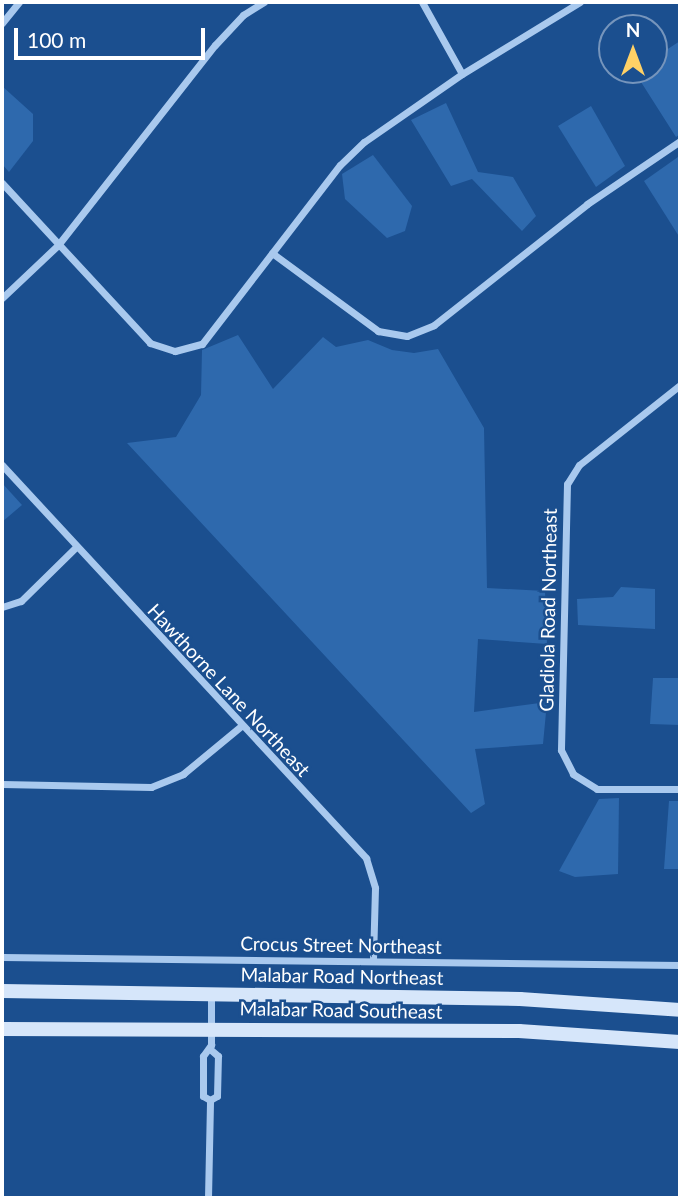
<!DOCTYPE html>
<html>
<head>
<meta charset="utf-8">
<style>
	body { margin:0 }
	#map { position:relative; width:682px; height:1200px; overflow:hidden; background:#1b4f8f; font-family:Lato,sans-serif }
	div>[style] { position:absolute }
	.green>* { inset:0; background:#2e69ad }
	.street>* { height:7px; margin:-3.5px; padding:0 3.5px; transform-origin:3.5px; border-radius:3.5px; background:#a9c9ee }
	.secondary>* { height:14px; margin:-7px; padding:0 7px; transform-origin:7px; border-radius:7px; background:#d6e6fa }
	span { translate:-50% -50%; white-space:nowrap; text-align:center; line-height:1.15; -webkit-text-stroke:5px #1b4f8f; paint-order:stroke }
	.street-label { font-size:19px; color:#fff }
	.frame { position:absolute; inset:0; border:4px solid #fff; pointer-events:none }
	.north { position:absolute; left:598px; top:14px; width:70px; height:70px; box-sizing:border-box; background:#1b4f8f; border:2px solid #7695bc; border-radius:50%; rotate:0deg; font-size:19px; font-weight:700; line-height:28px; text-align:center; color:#fff }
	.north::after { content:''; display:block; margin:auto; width:24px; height:32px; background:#ffd166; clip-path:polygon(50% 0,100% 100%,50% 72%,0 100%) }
	.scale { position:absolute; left:14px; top:28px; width:191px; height:32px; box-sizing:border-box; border:4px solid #fff; border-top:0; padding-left:9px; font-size:21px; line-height:24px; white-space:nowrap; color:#fff; -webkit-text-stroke:5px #1b4f8f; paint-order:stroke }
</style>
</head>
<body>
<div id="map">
	<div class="green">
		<div style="clip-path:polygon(680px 41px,680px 134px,676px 137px,634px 71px,654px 70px,654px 58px)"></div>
		<div style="clip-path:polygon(2px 86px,33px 114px,33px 141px,9px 172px,2px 164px)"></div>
		<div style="clip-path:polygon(446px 103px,478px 172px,513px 177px,536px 216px,522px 231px,472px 179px,451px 186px,411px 120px)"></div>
		<div style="clip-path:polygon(591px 106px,625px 166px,596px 187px,558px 126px)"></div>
		<div style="clip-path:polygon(373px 155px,412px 206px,405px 231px,387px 238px,345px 199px,342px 174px)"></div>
		<div style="clip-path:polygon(678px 157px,680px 161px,680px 238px,644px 181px)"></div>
		<div style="clip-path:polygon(238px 335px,273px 389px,323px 337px,336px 347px,368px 340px,392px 350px,414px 353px,438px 349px,484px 428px,487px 588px,545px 591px,547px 644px,478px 639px,474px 712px,547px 702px,543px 744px,475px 749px,485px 804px,471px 813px,127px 443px,176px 437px,201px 395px,202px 350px)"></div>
		<div style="clip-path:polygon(2px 483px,22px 505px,2px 522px)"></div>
		<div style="clip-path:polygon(621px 587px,655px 589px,655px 629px,578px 625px,577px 599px,613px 597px)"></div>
		<div style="clip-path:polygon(653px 678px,680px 678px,680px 725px,650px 724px)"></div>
		<div style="clip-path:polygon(619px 798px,618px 874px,575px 877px,559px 871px,599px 799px)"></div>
		<div style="clip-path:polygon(669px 801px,680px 801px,680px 869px,664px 869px)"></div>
	</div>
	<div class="street">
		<div style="left:422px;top:2px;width:82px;rotate:60.9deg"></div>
		<div style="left:2px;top:23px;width:27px;rotate:-51deg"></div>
		<div style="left:2px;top:183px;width:218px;rotate:47.2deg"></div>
		<div style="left:150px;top:343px;width:26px;rotate:18deg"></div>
		<div style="left:175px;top:351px;width:28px;rotate:-15deg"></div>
		<div style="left:202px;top:344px;width:226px;rotate:-52.4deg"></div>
		<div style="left:340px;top:165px;width:33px;rotate:-44deg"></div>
		<div style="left:364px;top:142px;width:119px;rotate:-34.8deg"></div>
		<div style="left:462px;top:74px;width:138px;rotate:-31.4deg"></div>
		<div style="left:272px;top:253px;width:132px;rotate:36.3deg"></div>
		<div style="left:378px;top:331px;width:29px;rotate:10deg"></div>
		<div style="left:407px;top:336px;width:29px;rotate:-22deg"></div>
		<div style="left:434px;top:325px;width:195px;rotate:-38.3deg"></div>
		<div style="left:587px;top:204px;width:112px;rotate:-34.1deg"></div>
		<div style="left:2px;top:298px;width:77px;rotate:-43.4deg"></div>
		<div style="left:58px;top:245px;width:254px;rotate:-51.9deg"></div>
		<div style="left:215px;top:45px;width:41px;rotate:-47deg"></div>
		<div style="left:243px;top:15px;width:25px;rotate:-32deg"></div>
		<div style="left:680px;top:385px;width:129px;rotate:141.6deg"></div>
		<div style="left:579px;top:465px;width:22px;rotate:122deg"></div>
		<div style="left:567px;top:484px;width:266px;rotate:91.3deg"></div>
		<div style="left:561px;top:750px;width:27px;rotate:63deg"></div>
		<div style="left:573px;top:774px;width:28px;rotate:32deg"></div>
		<div style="left:597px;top:789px;width:83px"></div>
		<div style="left:2px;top:465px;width:536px;rotate:47.19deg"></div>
		<div style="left:366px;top:858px;width:31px;rotate:73deg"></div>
		<div style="left:375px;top:888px;width:72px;rotate:91.6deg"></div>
		<div style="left:2px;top:607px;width:20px;rotate:-18deg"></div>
		<div style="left:21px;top:601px;width:76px;rotate:-44.5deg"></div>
		<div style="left:2px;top:784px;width:149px;rotate:1.2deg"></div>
		<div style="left:151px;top:787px;width:35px;rotate:-22deg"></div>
		<div style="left:183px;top:774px;width:75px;rotate:-39.6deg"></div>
		<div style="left:2px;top:957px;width:678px;rotate:0.68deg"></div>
		<div style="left:210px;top:1100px;width:8px;rotate:-150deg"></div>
		<div style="left:203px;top:1096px;width:40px;rotate:-90deg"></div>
		<div style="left:203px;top:1056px;width:14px;rotate:-54deg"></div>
		<div style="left:211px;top:1045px;width:52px;rotate:-90deg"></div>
		<div style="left:208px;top:1198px;width:98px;rotate:-88.8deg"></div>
		<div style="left:210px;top:1100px;width:8px;rotate:-30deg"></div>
		<div style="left:217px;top:1096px;width:40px;rotate:-88.6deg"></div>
		<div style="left:218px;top:1056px;width:9px;rotate:-139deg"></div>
	</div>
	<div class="secondary">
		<div style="left:2px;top:991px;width:518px;rotate:0.88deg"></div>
		<div style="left:520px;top:999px;width:160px;rotate:3.9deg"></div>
		<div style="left:2px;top:1029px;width:517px;rotate:0.22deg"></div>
		<div style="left:519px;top:1031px;width:161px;rotate:3.9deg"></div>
	</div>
	<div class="street-label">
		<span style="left:548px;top:610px;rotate:-89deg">Gladiola Road Northeast</span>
		<span style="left:229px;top:690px;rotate:47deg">Hawthorne Lane Northeast</span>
		<span style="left:341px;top:945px;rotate:1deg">Crocus Street Northeast</span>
		<span style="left:342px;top:976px;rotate:1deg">Malabar Road Northeast</span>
		<span style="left:341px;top:1010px;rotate:1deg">Malabar Road Southeast</span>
	</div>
	<div class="frame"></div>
	<div class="north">N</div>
	<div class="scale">100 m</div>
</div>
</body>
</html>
